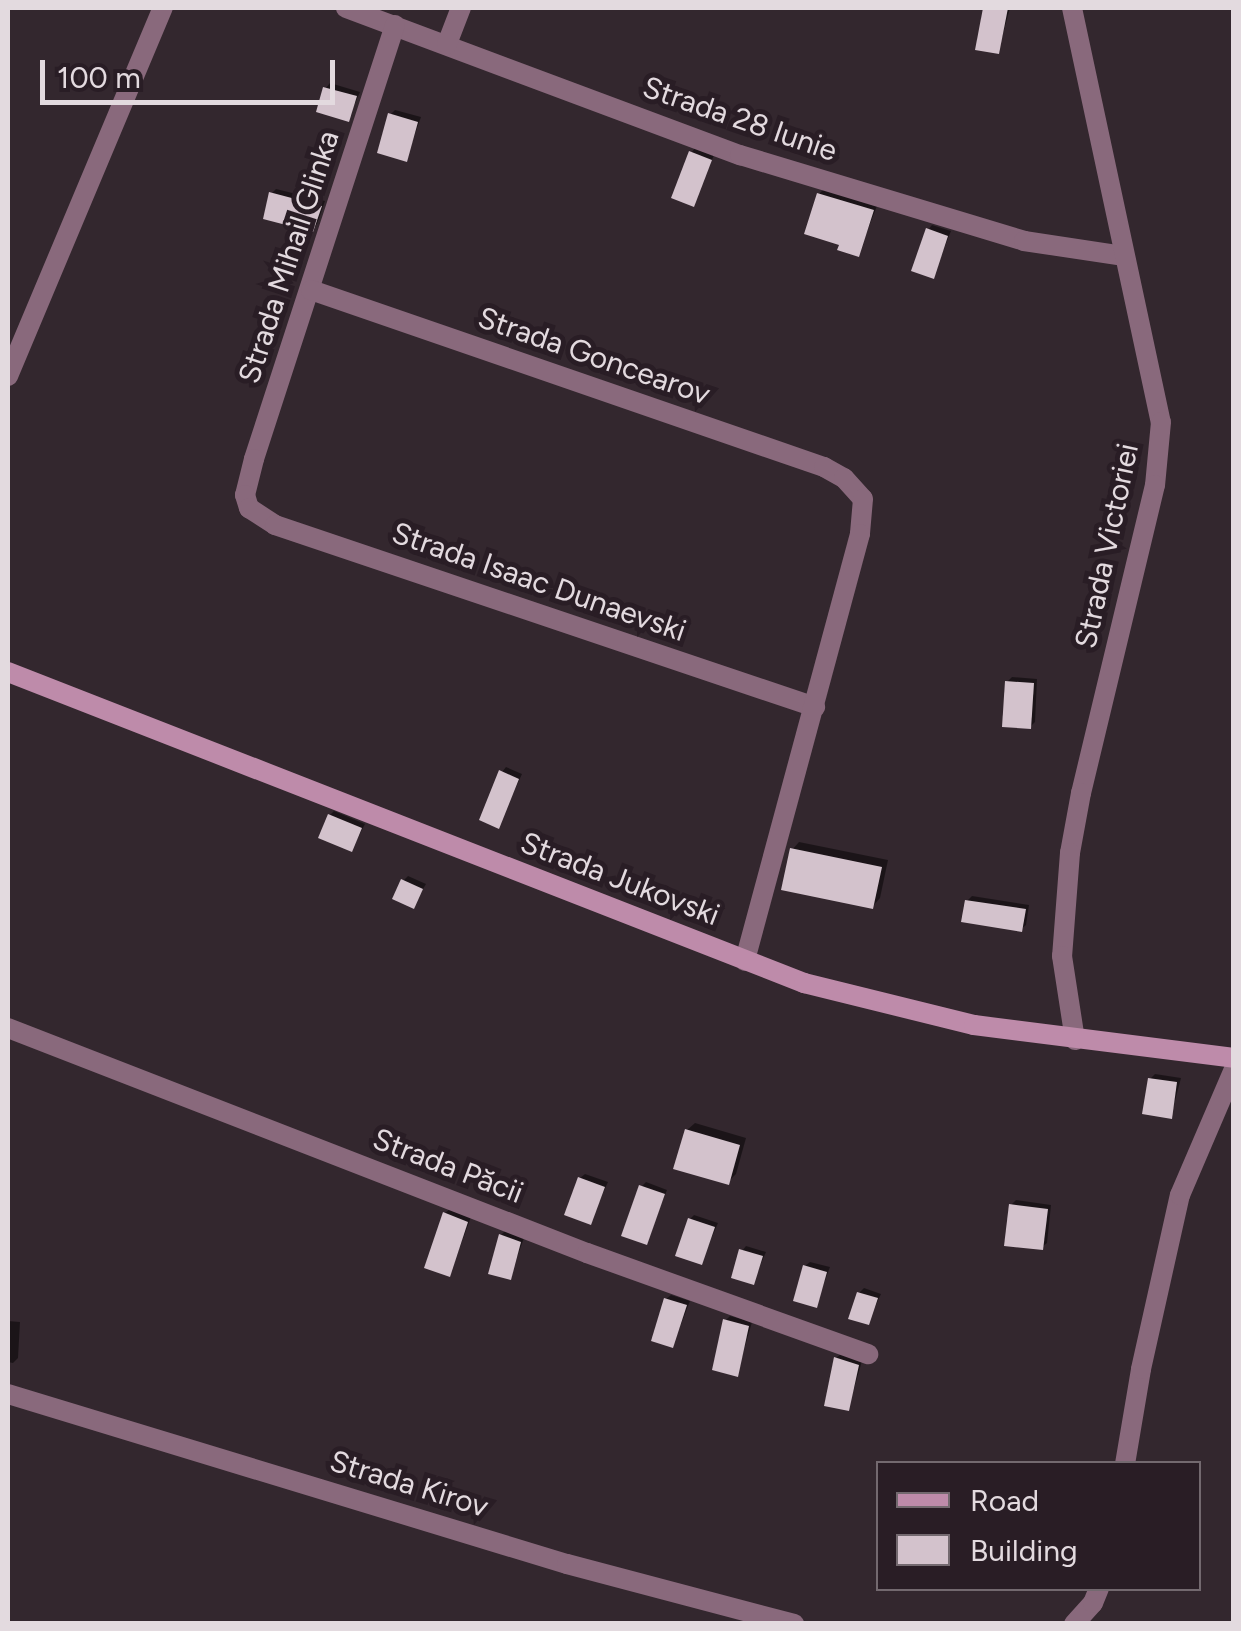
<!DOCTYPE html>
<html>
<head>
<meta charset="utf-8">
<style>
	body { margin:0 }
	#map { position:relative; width:1241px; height:1631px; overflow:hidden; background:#33272e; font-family:Figtree,sans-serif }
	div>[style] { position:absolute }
	.shadow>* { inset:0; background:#0007 }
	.building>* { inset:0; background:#d3c2cc }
	.street>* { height:20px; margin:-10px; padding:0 10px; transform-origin:10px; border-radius:10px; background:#89697c }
	.secondary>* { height:20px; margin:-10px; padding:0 10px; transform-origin:10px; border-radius:10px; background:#be8baa }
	span { translate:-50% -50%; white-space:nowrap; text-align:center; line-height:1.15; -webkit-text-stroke:10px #291d25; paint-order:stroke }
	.street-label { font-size:30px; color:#e3dadf }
	.frame { position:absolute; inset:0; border:10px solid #e3dadf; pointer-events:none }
	.legend { position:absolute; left:876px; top:1461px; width:325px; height:130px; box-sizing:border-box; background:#291d25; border:2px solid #73696f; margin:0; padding:12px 18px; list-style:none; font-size:30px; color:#e3dadf }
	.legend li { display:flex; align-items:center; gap:20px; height:50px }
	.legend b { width:50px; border:2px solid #73696f }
	.scale { position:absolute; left:40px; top:60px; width:295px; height:45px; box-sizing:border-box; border:5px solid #e3dadf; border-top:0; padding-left:12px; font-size:30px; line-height:35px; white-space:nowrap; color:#e3dadf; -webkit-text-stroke:8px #291d25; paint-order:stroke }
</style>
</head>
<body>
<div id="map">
	<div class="shadow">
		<div style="clip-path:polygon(986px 8px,1010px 8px,998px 52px,978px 48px)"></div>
		<div style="clip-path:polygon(330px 83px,360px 92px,348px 119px,326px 88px)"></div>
		<div style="clip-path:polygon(395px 110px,421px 117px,406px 159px,390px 115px)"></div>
		<div style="clip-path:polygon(695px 148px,714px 155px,693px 204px,691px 153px)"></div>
		<div style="clip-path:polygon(276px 189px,325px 201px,317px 224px,313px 229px,272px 193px)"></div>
		<div style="clip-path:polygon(824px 189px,877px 206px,858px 254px,842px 243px,819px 194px)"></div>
		<div style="clip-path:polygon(932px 225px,951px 231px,933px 276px,928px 230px)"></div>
		<div style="clip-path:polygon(1012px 677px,1037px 679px,1035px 722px,1030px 727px,1007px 682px)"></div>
		<div style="clip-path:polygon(506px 767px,522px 774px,498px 826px,502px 772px)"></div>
		<div style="clip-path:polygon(334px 811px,365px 824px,352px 849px,330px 815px)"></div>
		<div style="clip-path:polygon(799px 842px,888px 860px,880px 898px,873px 906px,792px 850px)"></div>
		<div style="clip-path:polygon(408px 876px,426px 884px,413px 906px,403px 881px)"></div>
		<div style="clip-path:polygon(972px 896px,1029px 905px,1026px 925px,1021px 929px,967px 901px)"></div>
		<div style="clip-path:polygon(1155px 1074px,1181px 1078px,1171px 1116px,1150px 1079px)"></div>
		<div style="clip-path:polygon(695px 1123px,746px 1138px,736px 1174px,728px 1182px,687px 1130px)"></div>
		<div style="clip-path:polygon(585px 1174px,608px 1182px,590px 1222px,580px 1178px)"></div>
		<div style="clip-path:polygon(646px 1182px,667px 1190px,646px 1242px,641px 1187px)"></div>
		<div style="clip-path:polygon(1016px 1200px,1051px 1205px,1047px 1243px,1042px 1247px,1011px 1205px)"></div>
		<div style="clip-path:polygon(450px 1209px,471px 1217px,450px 1274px,445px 1213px)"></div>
		<div style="clip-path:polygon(694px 1215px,718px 1223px,701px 1262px,690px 1219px)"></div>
		<div style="clip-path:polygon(506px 1230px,524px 1238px,510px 1277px,501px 1235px)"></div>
		<div style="clip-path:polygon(746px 1246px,766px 1252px,753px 1282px,742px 1251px)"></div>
		<div style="clip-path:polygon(810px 1262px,830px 1267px,816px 1305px,805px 1266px)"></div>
		<div style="clip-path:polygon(864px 1288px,881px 1294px,868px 1322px,859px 1293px)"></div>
		<div style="clip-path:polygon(671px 1295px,690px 1301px,673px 1345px,666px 1299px)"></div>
		<div style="clip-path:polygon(730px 1316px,752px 1322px,737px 1374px,726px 1320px)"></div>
		<div style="clip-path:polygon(8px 1321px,20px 1322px,18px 1358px,13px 1363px,8px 1362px)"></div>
		<div style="clip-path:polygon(841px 1354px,862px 1361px,848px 1409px,836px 1358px)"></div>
	</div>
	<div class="building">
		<div style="clip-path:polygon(983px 8px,1008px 8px,999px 54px,975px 50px)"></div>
		<div style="clip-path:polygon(323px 87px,357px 96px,349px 122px,316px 112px)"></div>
		<div style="clip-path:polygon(388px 113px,418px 122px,407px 162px,377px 153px)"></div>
		<div style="clip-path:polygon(689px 151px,712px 160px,694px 207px,671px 198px)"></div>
		<div style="clip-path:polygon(269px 192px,322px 206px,313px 232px,263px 219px)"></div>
		<div style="clip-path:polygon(817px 193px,874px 210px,859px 257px,837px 250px,839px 245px,804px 234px)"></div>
		<div style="clip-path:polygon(926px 228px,948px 236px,934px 279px,911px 271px)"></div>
		<div style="clip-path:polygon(1005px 681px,1034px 683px,1031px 729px,1002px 727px)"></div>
		<div style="clip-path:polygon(499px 770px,519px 779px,499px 829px,479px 820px)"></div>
		<div style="clip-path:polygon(328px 814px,362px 828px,352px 852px,318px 838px)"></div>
		<div style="clip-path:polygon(790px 848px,882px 867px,873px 909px,781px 890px)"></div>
		<div style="clip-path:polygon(401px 879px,423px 889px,414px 909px,392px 899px)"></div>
		<div style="clip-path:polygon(965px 900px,1026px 909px,1022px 932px,961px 922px)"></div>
		<div style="clip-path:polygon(1148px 1078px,1177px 1082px,1172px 1119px,1142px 1114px)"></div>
		<div style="clip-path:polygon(685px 1129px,740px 1145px,729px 1185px,673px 1169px)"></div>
		<div style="clip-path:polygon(578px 1177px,605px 1187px,591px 1225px,564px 1215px)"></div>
		<div style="clip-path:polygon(639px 1185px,665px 1194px,647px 1245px,621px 1236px)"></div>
		<div style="clip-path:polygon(1009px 1204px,1048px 1209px,1043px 1250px,1004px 1246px)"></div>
		<div style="clip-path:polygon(443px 1212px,468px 1222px,450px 1277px,424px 1268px)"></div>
		<div style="clip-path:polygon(688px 1218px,715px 1227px,702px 1265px,675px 1256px)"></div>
		<div style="clip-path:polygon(499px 1234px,521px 1242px,511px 1280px,488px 1274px)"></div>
		<div style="clip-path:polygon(739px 1249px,763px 1256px,754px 1285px,731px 1278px)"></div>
		<div style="clip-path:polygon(803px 1265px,827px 1272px,817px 1308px,793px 1301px)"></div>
		<div style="clip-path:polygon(857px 1292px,878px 1298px,869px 1325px,848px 1319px)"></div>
		<div style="clip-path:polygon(664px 1298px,687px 1305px,673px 1348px,651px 1341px)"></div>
		<div style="clip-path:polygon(723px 1319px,749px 1326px,738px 1377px,712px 1370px)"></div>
		<div style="clip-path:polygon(834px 1357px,859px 1365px,849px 1411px,824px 1406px)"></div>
	</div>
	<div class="street">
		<div style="left:346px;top:8px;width:421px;rotate:20.5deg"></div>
		<div style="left:740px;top:155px;width:297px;rotate:16.8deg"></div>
		<div style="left:1024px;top:241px;width:100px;rotate:8.6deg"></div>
		<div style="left:1072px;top:8px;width:423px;rotate:77.9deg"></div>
		<div style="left:1161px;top:422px;width:63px;rotate:95.4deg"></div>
		<div style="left:1155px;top:485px;width:317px;rotate:103.5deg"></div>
		<div style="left:1081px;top:793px;width:61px;rotate:100.4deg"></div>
		<div style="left:1070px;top:853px;width:103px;rotate:94.4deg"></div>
		<div style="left:1062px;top:956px;width:85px;rotate:81.2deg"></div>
		<div style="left:395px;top:25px;width:456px;rotate:108deg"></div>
		<div style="left:254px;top:459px;width:37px;rotate:104deg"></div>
		<div style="left:245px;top:495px;width:14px;rotate:73deg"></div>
		<div style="left:249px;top:508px;width:31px;rotate:33deg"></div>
		<div style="left:275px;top:525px;width:570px;rotate:18.63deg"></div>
		<div style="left:447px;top:44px;width:39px;rotate:-69deg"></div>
		<div style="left:311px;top:290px;width:543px;rotate:19.04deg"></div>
		<div style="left:824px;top:467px;width:23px;rotate:29deg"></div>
		<div style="left:844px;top:478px;width:28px;rotate:48deg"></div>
		<div style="left:863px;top:499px;width:35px;rotate:95deg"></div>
		<div style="left:860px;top:534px;width:442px;rotate:105.1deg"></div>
		<div style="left:8px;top:376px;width:399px;rotate:-67.2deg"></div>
		<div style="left:8px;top:1028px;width:621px;rotate:21.24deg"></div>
		<div style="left:587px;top:1253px;width:299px;rotate:19.8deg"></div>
		<div style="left:8px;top:1394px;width:584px;rotate:16.92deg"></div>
		<div style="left:567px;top:1564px;width:235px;rotate:14.8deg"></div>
		<div style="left:1125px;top:1464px;width:96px;rotate:-80.4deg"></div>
		<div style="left:1141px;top:1369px;width:178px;rotate:-77.4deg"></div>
		<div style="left:1180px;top:1195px;width:137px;rotate:-66.8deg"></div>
		<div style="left:1074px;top:1624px;width:28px;rotate:-48deg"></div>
		<div style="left:1093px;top:1603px;width:16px;rotate:-68deg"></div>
	</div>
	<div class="secondary">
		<div style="left:8px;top:672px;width:855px;rotate:21.34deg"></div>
		<div style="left:804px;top:983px;width:175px;rotate:13.9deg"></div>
		<div style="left:974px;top:1025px;width:262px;rotate:7.2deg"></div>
	</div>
	<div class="street-label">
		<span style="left:740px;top:119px;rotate:19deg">Strada 28 Iunie</span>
		<span style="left:289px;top:257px;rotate:-72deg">Strada Mihail Glinka</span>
		<span style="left:594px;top:356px;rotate:19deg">Strada Goncearov</span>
		<span style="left:1107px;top:546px;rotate:-78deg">Strada Victoriei</span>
		<span style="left:539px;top:582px;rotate:19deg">Strada Isaac Dunaevski</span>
		<span style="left:620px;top:879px;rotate:21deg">Strada Jukovski</span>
		<span style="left:448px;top:1166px;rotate:21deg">Strada Păcii</span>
		<span style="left:409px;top:1484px;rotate:17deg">Strada Kirov</span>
	</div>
	<div class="frame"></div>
	<ul class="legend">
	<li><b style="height:12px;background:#be8baa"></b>Road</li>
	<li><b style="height:28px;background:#d3c2cc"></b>Building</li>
	</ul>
	<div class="scale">100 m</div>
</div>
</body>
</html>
